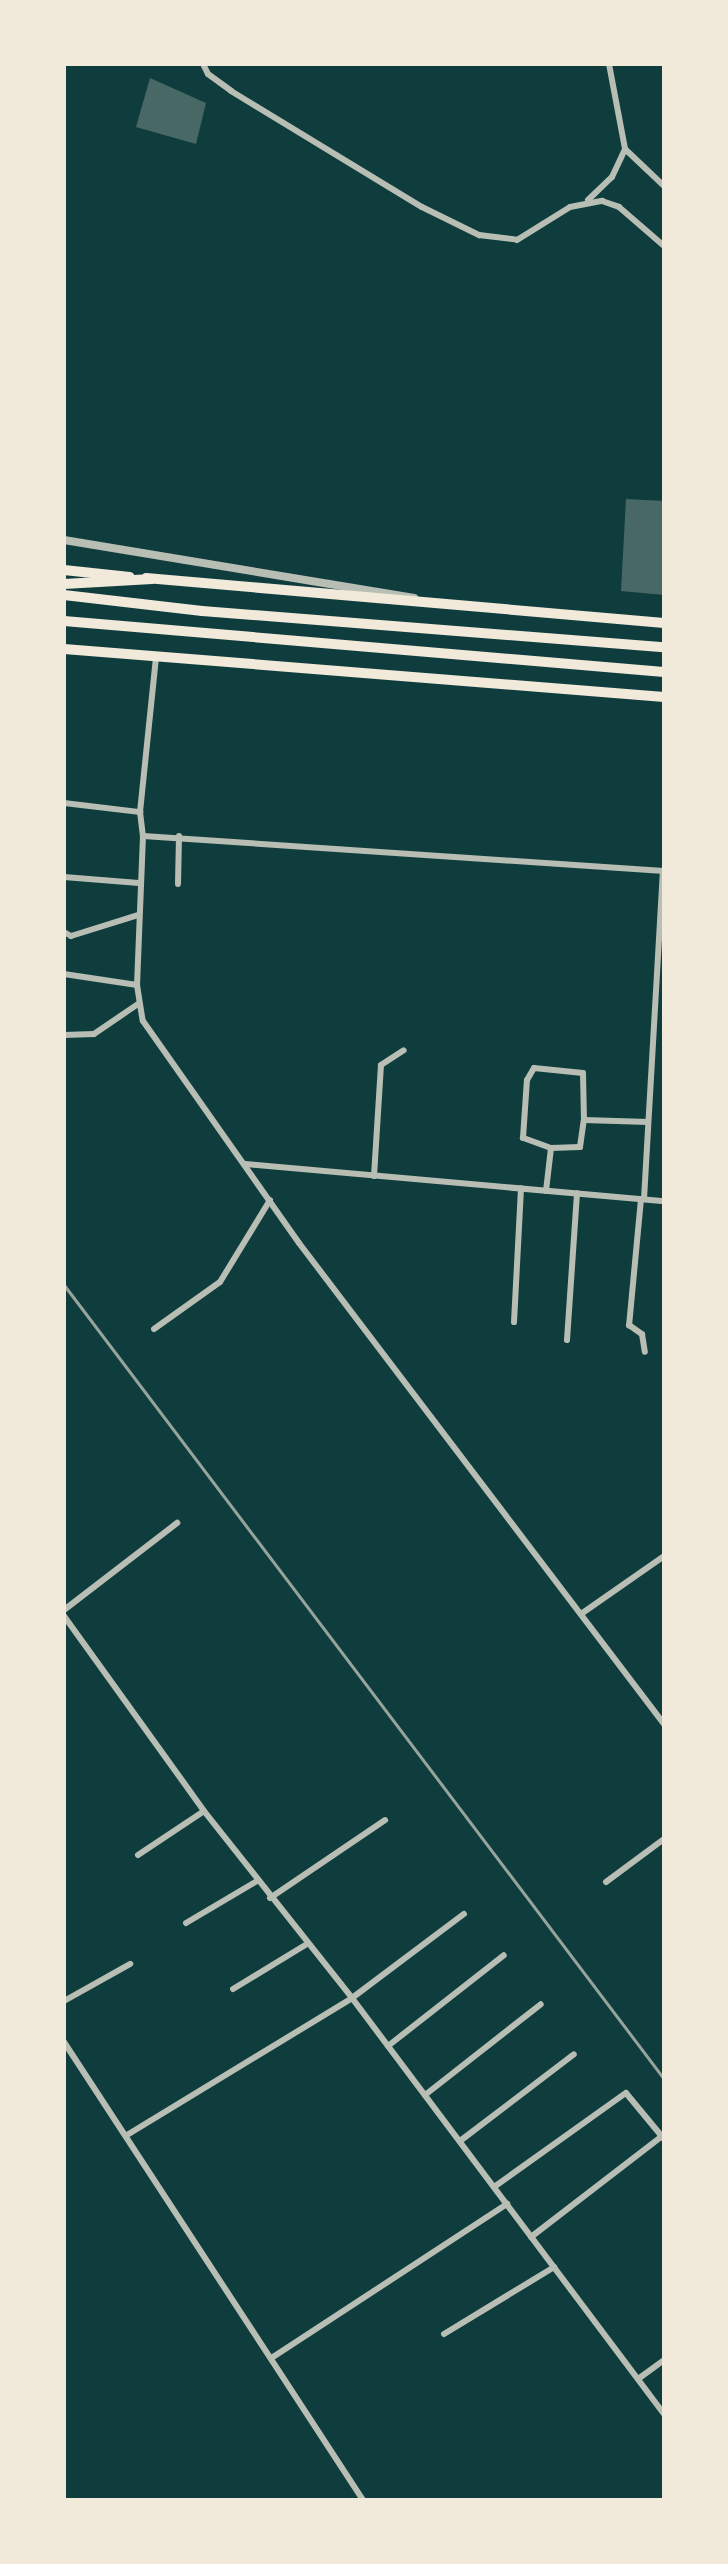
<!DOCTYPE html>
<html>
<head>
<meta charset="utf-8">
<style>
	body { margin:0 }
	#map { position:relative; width:728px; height:2564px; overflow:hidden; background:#0f3d3e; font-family:"Libre Baskerville",serif }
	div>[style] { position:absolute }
	.building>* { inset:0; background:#486865 }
	.minor>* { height:6px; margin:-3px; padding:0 3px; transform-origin:3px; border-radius:3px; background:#b8beb3 }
	.tertiary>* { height:8px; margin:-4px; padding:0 4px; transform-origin:4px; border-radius:4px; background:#b8beb3 }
	.primary>* { height:10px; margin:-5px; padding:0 5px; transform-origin:5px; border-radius:5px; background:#f1e9da }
	.trunk>* { height:10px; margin:-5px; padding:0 5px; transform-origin:5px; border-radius:5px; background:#f1e9da }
	.rail>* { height:3px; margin:-1.5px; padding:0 1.5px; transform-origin:1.5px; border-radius:1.5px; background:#97a49c }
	span { translate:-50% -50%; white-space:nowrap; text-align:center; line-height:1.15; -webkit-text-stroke:7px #f1e9da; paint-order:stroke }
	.frame { position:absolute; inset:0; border:66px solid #f1e9da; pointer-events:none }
</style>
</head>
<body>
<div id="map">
	<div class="building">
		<div style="clip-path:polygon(150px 78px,206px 103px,196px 144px,136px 127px)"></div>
		<div style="clip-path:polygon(626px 499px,664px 501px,664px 595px,621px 591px)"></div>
	</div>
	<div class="minor">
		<div style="left:203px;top:64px;width:11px;rotate:63deg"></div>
		<div style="left:208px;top:74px;width:29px;rotate:36deg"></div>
		<div style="left:231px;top:91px;width:223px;rotate:31.3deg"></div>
		<div style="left:422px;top:207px;width:64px;rotate:26.2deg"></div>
		<div style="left:479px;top:235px;width:38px;rotate:7deg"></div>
		<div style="left:517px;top:240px;width:62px;rotate:-31.9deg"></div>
		<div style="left:570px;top:207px;width:33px;rotate:-11deg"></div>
		<div style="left:602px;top:201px;width:18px;rotate:19deg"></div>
		<div style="left:619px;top:207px;width:60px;rotate:40.9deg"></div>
		<div style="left:609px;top:64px;width:86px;rotate:79.3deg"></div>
		<div style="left:625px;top:149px;width:54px;rotate:43.5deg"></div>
		<div style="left:588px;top:200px;width:33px;rotate:-44deg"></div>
		<div style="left:612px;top:177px;width:31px;rotate:-65deg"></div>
		<div style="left:64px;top:803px;width:77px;rotate:6.8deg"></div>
		<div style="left:140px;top:812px;width:24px;rotate:83deg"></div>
		<div style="left:140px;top:812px;width:156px;rotate:-84.1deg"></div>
		<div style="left:664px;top:871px;width:522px;rotate:-176.16deg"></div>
		<div style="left:143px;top:836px;width:149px;rotate:92.3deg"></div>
		<div style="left:137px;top:985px;width:36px;rotate:81deg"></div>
		<div style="left:143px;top:1021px;width:271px;rotate:54.9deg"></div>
		<div style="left:299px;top:1243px;width:604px;rotate:52.81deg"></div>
		<div style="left:64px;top:877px;width:75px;rotate:4.6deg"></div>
		<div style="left:178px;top:884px;width:48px;rotate:-88.8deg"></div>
		<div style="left:64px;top:932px;width:8px;rotate:30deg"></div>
		<div style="left:71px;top:936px;width:70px;rotate:-17.4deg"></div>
		<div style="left:64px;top:974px;width:74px;rotate:8.6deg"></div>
		<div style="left:64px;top:1035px;width:30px;rotate:-2deg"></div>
		<div style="left:94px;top:1034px;width:53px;rotate:-34.3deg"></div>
		<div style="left:551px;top:1148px;width:29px;rotate:-2deg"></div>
		<div style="left:580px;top:1147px;width:27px;rotate:-82deg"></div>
		<div style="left:246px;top:1164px;width:420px;rotate:5.1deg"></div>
		<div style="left:374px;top:1176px;width:111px;rotate:-86.4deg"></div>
		<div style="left:381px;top:1065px;width:27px;rotate:-33deg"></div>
		<div style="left:546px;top:1191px;width:43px;rotate:-83.4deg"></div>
		<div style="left:551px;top:1148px;width:30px;rotate:-160deg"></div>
		<div style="left:523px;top:1138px;width:58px;rotate:-86.1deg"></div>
		<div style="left:527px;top:1080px;width:14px;rotate:-60deg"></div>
		<div style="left:534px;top:1068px;width:49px;rotate:5.8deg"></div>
		<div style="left:583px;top:1073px;width:47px;rotate:88.8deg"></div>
		<div style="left:584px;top:1120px;width:64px;rotate:1.8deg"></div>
		<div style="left:641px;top:1199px;width:127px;rotate:95.4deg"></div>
		<div style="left:629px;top:1325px;width:16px;rotate:35deg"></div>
		<div style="left:642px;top:1334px;width:18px;rotate:81deg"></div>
		<div style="left:644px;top:1199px;width:329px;rotate:-86.7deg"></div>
		<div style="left:514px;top:1322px;width:134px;rotate:-87deg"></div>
		<div style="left:154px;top:1329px;width:81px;rotate:-35.5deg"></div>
		<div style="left:220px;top:1282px;width:96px;rotate:-58.6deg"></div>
		<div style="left:567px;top:1340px;width:147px;rotate:-86.1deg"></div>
		<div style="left:64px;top:1610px;width:143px;rotate:-37.6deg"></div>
		<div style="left:581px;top:1614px;width:101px;rotate:-34.9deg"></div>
		<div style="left:64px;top:1616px;width:240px;rotate:54.3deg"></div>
		<div style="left:204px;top:1811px;width:238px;rotate:51.6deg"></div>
		<div style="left:352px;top:1998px;width:520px;rotate:53.13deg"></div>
		<div style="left:138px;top:1855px;width:79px;rotate:-33.7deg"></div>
		<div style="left:606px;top:1882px;width:72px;rotate:-36.6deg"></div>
		<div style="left:270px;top:1898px;width:139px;rotate:-34.1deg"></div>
		<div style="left:186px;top:1923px;width:82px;rotate:-30.6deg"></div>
		<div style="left:233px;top:1989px;width:87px;rotate:-31.3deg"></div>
		<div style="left:64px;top:2001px;width:76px;rotate:-29.3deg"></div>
		<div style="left:64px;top:2042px;width:547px;rotate:56.86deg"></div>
		<div style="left:388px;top:2046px;width:147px;rotate:-38.1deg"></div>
		<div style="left:425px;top:2095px;width:147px;rotate:-38.1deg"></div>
		<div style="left:127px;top:2135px;width:263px;rotate:-31.3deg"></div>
		<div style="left:352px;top:1998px;width:140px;rotate:-36.9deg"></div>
		<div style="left:460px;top:2141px;width:143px;rotate:-37.3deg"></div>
		<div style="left:494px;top:2187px;width:162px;rotate:-35.5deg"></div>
		<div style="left:626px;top:2093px;width:60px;rotate:50.4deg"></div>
		<div style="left:531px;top:2237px;width:165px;rotate:-37.6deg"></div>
		<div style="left:444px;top:2334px;width:129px;rotate:-31.3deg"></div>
		<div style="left:273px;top:2357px;width:280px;rotate:-33.2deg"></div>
		<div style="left:638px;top:2379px;width:32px;rotate:-36deg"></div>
	</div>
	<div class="tertiary">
		<div style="left:64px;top:540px;width:355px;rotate:9.4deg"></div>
	</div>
	<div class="primary">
		<div style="left:64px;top:570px;width:66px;rotate:6.1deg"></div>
		<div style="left:146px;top:578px;width:520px;rotate:4.96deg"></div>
		<div style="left:64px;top:649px;width:602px;rotate:4.57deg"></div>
	</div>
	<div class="trunk">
		<div style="left:64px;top:584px;width:88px;rotate:-3.3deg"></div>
		<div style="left:64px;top:595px;width:139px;rotate:6.6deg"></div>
		<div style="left:202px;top:611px;width:463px;rotate:4.5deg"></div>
		<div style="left:64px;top:621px;width:602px;rotate:4.86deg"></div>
	</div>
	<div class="rail">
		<div style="left:64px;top:1285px;width:995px;rotate:52.92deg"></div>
	</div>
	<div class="frame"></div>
</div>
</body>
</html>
